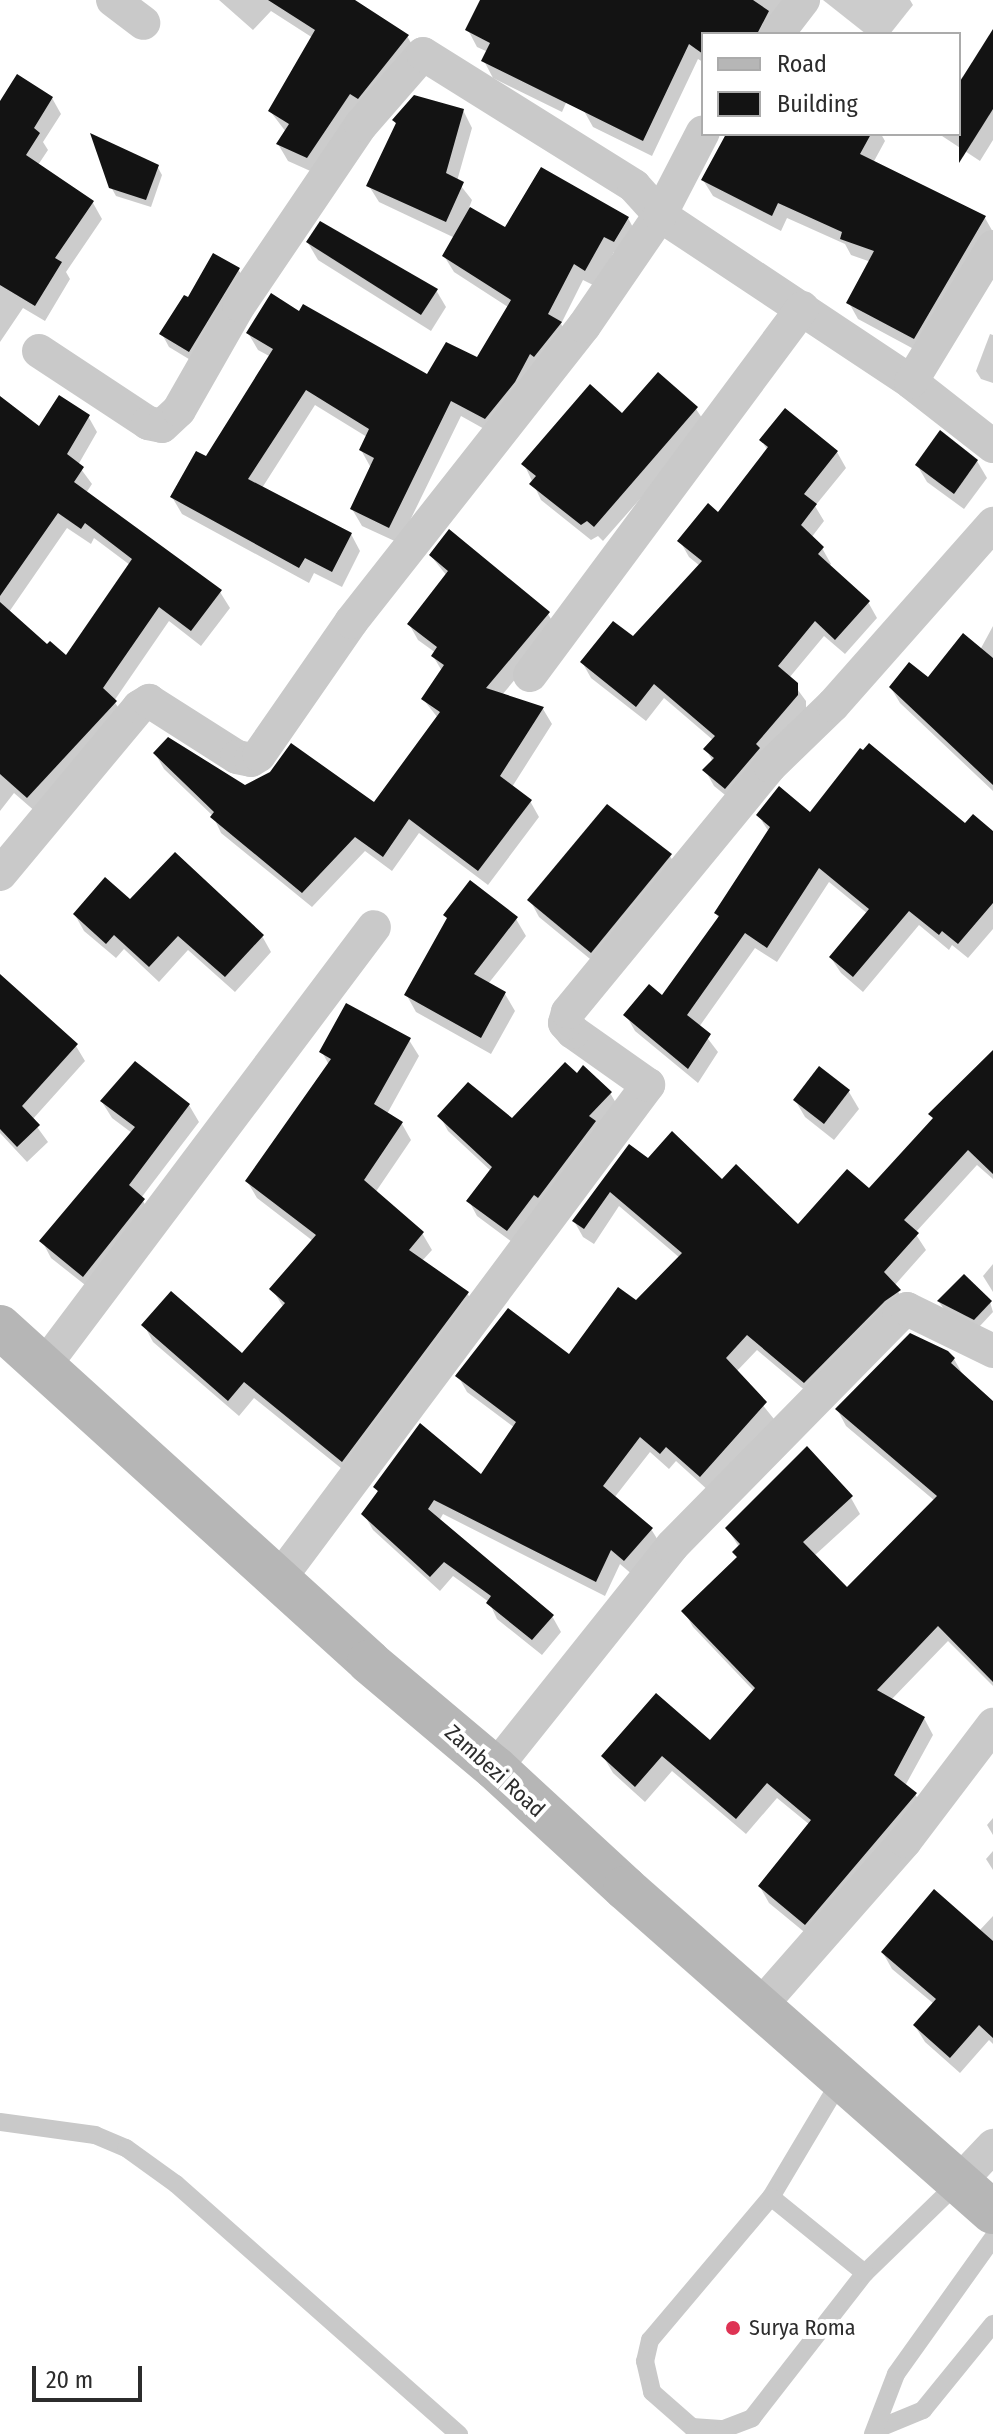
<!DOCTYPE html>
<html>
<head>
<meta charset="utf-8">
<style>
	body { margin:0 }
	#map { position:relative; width:993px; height:2434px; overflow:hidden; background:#fff; font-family:"Fira Sans Condensed",sans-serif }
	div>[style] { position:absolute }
	.shadow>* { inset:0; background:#0003 }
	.building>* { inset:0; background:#131313 }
	.lane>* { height:18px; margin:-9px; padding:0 9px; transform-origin:9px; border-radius:9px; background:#c9c9c9 }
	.street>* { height:34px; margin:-17px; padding:0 17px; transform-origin:17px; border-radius:17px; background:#c9c9c9 }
	.secondary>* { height:44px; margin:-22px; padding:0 22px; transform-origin:22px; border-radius:22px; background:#b6b6b6 }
	.dots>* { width:22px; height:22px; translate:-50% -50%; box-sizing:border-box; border:4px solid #fff; border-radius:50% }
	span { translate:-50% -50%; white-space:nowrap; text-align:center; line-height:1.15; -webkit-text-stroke:8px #fff; paint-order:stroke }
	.street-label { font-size:22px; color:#2c2c2c }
	.poi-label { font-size:22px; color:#2c2c2c }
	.left { translate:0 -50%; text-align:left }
	.legend { position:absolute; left:701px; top:32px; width:260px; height:104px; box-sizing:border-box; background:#fff; border:2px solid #ababab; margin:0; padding:10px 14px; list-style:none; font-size:24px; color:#2c2c2c }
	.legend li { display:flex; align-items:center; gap:16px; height:40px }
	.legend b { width:40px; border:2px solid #ababab }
	.scale { position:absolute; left:32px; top:2366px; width:110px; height:36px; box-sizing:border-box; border:4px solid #2c2c2c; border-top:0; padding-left:10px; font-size:24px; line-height:28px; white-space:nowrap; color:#2c2c2c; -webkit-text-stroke:6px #fff; paint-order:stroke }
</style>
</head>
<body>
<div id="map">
	<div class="shadow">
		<div style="clip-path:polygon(219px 0,351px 0,407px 36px,417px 53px,317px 174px,288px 161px,278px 144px,286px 132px,270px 111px,313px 38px,271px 11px,253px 30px)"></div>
		<div style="clip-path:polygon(483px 0,611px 0,562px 112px,493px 78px,484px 61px,488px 52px,477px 47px,468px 30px)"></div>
		<div style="clip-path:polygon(653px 0,801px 0,773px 34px,703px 34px,703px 62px,698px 59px,652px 156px,593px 127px,584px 111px)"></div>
		<div style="clip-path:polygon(823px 0,910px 0,913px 5px,890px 34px,866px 34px)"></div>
		<div style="clip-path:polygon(993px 33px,993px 140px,980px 161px,939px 134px,959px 134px,959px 82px)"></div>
		<div style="clip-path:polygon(52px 98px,61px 114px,43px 142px,48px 150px,38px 165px,93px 203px,102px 219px,66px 272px,70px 279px,45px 321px,23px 308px,0 342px,0 105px)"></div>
		<div style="clip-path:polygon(463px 110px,472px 128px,457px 181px,472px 200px,469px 208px,506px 229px,628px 218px,637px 235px,623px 258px,614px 252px,595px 286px,583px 280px,561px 324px,570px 340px,495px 435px,461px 416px,399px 543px,362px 526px,352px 509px,371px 468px,361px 450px,367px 437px,315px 405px,262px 488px,351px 534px,360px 551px,342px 587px,314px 573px,309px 583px,182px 514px,172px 497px,207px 459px,271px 357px,258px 350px,248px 333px,300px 314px,428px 377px,478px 360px,508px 307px,454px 272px,444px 256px,455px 238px,379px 202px,369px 186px,397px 125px,394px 121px)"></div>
		<div style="clip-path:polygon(729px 134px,881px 134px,885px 141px,873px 163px,985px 218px,993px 232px,923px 354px,858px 319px,849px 303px,871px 262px,851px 255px,845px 244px,787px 218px,781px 231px,713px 196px,703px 180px)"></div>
		<div style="clip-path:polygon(157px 166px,162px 175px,151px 207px,116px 196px,111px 187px)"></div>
		<div style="clip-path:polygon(308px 243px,436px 290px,446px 307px,431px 331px,318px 260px)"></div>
		<div style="clip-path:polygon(238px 269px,246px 283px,197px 364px,169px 347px,162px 334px)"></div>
		<div style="clip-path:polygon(990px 334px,993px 335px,993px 383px,981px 379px,976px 371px)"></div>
		<div style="clip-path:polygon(evenodd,0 398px,40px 429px,88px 416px,97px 432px,78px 465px,92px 484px,86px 493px,220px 592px,230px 608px,201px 646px,169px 621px,114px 701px,125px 718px,37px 813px,14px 793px,0 811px,0 398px,67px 528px,91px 544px,94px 538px,130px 565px,66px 658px,47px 647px,9px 612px,67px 528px)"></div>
		<div style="clip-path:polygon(696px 409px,706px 424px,603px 541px,598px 536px,591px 540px,541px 500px,524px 464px,622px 416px)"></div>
		<div style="clip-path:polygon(761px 440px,837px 452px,846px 468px,815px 506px,824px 521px,811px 538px,822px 548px,831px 564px,829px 566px,868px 602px,877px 618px,845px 654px,824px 636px,789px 678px,806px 701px,806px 711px,735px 803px,714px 786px,705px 770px,713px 762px,706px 749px,713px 740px,664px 698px,646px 721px,591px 678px,582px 662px,633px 639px,700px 566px,689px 557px,680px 541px,718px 514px,768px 451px)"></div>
		<div style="clip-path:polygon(977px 461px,987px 478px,964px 509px,927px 482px,917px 465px)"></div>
		<div style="clip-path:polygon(431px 556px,548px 614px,557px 629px,502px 695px,543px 709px,552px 724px,512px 787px,530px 801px,539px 817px,488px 885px,419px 833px,392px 871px,365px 851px,312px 907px,221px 833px,213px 816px,164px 769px,155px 753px,245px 787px,374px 805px,438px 718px,423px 699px,442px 671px,433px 656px,436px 653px,418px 640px,409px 624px,447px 576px)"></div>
		<div style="clip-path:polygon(993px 626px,993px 791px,900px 703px,891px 688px,928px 680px,980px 650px)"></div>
		<div style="clip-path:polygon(758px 815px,965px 826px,993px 833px,993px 929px,968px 958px,952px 945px,949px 950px,919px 925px,863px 992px,841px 973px,831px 958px,868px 914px,829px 882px,777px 962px,755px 948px,699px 1027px,718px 1052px,698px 1083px,635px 1031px,626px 1015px,663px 998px,719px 919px,716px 913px,769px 832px)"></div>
		<div style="clip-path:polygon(670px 856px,680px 873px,601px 968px,539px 917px,530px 900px)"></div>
		<div style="clip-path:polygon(131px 902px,262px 936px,271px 952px,235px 992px,188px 950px,159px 982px,124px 949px,116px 958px,84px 931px,75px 915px)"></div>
		<div style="clip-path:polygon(516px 919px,526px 936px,488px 984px,505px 994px,515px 1011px,491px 1054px,416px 1012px,406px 994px)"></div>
		<div style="clip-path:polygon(0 976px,76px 1046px,85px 1061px,32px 1120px,48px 1142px,27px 1162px,0 1133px)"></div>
		<div style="clip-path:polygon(409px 1040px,419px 1056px,387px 1114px,402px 1124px,411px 1140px,375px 1193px,422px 1233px,432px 1250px,422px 1261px,467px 1293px,477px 1309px,352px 1477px,254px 1398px,239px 1416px,153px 1342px,144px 1325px,242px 1355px,284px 1308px,272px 1289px,313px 1241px,257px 1198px,247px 1181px,329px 1065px,322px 1052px)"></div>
		<div style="clip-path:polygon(993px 1053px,993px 1179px,977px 1165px,915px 1233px,926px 1250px,894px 1286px,909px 1307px,814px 1398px,757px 1350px,736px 1372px,774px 1419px,710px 1492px,676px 1461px,669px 1469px,650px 1452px,614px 1498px,651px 1529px,661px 1545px,634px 1576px,620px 1564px,605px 1596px,443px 1514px,439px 1521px,552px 1616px,561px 1632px,542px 1655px,497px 1619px,489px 1602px,453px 1576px,440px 1591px,373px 1530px,364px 1514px,379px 1494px,375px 1487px,481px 1477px,515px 1428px,467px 1392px,458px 1376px,570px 1357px,636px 1303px,680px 1258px,619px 1206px,594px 1244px,583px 1237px,574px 1221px,648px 1161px,722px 1182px,798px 1227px,869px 1191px,934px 1120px,931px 1114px)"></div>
		<div style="clip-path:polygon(819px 1069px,849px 1092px,859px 1109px,834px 1140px,805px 1117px,795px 1100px)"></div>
		<div style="clip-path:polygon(577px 1075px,610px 1093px,619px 1108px,516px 1245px,477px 1216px,469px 1201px,491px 1171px,448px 1131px,440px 1116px,512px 1121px)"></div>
		<div style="clip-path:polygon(102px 1102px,189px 1105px,199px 1122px,141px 1198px,153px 1217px,94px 1292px,51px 1258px,42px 1241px,132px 1133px,112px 1118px)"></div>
		<div style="clip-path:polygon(993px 1264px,993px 1292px,983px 1276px)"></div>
		<div style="clip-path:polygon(939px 1302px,990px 1302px,993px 1312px,979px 1327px,944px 1309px)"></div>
		<div style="clip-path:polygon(954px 1359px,963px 1375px,993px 1403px,993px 1686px,948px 1641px,891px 1700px,924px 1718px,933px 1735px,905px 1786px,915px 1794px,924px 1810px,814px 1940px,769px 1903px,760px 1887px,810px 1825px,777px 1798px,746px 1834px,672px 1771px,645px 1802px,613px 1773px,603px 1756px,710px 1743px,754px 1691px,693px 1627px,684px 1611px,738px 1559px,734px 1552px,739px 1547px,727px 1528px,851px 1498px,860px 1514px,814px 1556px,847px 1590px,935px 1501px,846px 1426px,837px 1409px)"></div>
		<div style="clip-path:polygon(993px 1818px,993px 1835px,987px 1825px)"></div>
		<div style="clip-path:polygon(993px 1851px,993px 1870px,986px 1859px)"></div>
		<div style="clip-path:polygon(993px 1916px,993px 2044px,989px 2040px,960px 2073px,925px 2042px,915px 2026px,934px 2004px,892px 1969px,883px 1953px,979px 1931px)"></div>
	</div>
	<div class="building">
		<div style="clip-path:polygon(268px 0,355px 0,409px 35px,358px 99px,350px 94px,307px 158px,276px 144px,289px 124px,268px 111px,315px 30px)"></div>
		<div style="clip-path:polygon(480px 0,753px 0,769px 11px,757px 34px,703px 34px,703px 54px,689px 44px,643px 141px,481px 61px,490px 43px,465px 30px)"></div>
		<div style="clip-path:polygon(993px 29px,993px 109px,959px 163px,959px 83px)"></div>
		<div style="clip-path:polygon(17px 74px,53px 97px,34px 128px,40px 133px,26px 155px,94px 201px,55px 258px,62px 262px,35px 306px,0 285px,0 101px)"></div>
		<div style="clip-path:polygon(414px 95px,464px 109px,446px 173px,464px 182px,446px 222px,366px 186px,396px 123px,392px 120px)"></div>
		<div style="clip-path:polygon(90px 133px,159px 165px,146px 200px,109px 188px)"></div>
		<div style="clip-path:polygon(726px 134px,871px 134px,860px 154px,986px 216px,914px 339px,846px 303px,874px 251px,840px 239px,842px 232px,778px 203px,772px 216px,701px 180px)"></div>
		<div style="clip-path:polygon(541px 167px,629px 217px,614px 242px,604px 237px,585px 271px,574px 264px,548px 314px,562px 322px,534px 357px,530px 354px,515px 382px,485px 419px,451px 401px,389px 528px,350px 509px,374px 458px,359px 450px,369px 429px,306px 390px,248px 479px,352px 533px,332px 572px,305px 558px,299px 568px,170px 497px,196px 451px,206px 456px,273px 349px,246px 333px,271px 293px,299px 311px,303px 304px,427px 374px,446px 342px,477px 357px,511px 300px,442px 256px,470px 207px,505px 227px)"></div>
		<div style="clip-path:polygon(320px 221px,438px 289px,421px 315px,306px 242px)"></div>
		<div style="clip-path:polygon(213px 253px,240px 268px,189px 352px,159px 334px,184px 295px,188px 297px)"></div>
		<div style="clip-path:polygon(658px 372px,698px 407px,594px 527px,587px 521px,581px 525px,529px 484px,536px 476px,521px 464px,590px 384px,622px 413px)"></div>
		<div style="clip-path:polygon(59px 395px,90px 415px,67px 454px,84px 467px,74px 482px,222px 590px,191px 631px,159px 607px,103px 688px,117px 701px,27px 798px,0 774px,0 602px,47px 644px,50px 641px,66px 655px,132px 559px,85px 523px,81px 529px,58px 513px,0 596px,0 396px,39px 426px)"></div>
		<div style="clip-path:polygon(785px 408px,838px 451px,804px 494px,817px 504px,801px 525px,824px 547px,818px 554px,870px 601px,835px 640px,815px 621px,778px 666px,798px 683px,798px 695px,756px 744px,760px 748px,725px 789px,702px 770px,714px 758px,703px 749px,715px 736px,654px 684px,636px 707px,580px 662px,613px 621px,633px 636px,702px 561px,677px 541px,708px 503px,718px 512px,768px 447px,759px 440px)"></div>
		<div style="clip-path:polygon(940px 430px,978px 460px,954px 494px,915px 465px)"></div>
		<div style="clip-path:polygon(449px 529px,550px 612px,486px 688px,544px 707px,500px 776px,532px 800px,478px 871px,409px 819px,383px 857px,355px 837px,302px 893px,210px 817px,214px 812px,153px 753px,168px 737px,245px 785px,270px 772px,291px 743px,374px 802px,440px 712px,421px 699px,444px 665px,431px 656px,437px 647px,407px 624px,448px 571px,429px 555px)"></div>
		<div style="clip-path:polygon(963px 633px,993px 658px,993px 785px,889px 687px,909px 662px,928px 677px)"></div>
		<div style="clip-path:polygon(869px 743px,965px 823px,973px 814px,993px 831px,993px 903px,958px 944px,942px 931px,939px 935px,909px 911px,853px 977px,829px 957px,869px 909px,819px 868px,767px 948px,745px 933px,687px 1015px,711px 1034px,688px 1069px,623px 1015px,649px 984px,662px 995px,719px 916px,714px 913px,770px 827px,756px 815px,779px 786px,810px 812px,860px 748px,863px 750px)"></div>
		<div style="clip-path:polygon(607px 804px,672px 854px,591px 953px,527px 900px)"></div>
		<div style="clip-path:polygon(175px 852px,264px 935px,225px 977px,178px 936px,149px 967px,114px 935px,106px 944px,73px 914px,105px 877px,130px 899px)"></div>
		<div style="clip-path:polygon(470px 880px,518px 917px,474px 974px,506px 992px,481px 1038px,404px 995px,447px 918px,443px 915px)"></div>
		<div style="clip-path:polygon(0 974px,78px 1044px,22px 1106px,40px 1125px,17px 1147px,0 1129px)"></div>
		<div style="clip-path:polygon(346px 1003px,411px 1038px,374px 1104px,403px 1122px,364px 1180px,424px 1232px,409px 1250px,469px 1292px,342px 1462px,244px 1382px,228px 1401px,141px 1325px,171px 1291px,242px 1353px,285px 1303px,269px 1289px,316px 1235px,245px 1181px,331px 1059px,319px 1052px)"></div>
		<div style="clip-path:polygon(993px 1050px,993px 1174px,968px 1150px,904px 1220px,919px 1233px,884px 1272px,901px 1290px,885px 1301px,804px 1383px,747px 1335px,726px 1358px,767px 1402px,700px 1477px,666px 1447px,660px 1454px,640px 1437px,603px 1486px,653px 1528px,624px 1561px,611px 1550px,596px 1582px,434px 1500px,428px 1509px,554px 1615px,532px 1640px,486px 1603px,491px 1596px,444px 1562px,430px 1577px,361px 1514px,378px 1491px,373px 1487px,420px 1423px,481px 1474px,516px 1422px,455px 1376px,508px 1308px,569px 1354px,618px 1287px,636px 1300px,682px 1253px,610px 1192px,584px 1229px,572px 1221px,629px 1144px,648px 1158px,672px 1131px,722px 1179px,736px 1164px,798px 1224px,847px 1169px,869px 1188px,933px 1118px,928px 1114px)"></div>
		<div style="clip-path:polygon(135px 1061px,190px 1104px,129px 1185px,145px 1199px,83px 1277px,39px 1241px,135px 1127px,100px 1101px)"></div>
		<div style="clip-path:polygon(565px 1062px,577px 1073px,583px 1065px,612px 1092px,589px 1116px,596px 1121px,538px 1198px,534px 1195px,507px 1231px,466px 1201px,492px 1167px,437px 1116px,468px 1082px,512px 1118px)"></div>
		<div style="clip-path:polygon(819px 1066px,850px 1090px,824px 1124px,793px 1100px)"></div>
		<div style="clip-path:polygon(964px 1274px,992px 1301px,974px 1320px,937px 1301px)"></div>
		<div style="clip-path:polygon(910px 1333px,948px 1351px,955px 1358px,951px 1363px,993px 1401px,993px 1682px,938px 1626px,877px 1690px,925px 1717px,894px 1775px,917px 1793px,805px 1925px,758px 1886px,811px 1820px,767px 1783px,736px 1819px,662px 1756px,635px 1787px,601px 1756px,656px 1693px,710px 1740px,755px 1688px,681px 1611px,737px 1557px,732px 1552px,740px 1544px,725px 1528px,807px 1446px,853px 1496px,803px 1542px,847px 1587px,937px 1496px,835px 1409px)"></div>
		<div style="clip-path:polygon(934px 1889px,993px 1941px,993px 2038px,979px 2025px,950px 2058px,913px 2025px,936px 1999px,881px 1952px)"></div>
	</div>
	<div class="lane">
		<div style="left:842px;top:2078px;width:139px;rotate:120.8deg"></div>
		<div style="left:771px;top:2197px;width:187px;rotate:130.2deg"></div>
		<div style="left:650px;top:2340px;width:22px;rotate:103deg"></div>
		<div style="left:645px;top:2361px;width:32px;rotate:77deg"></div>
		<div style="left:652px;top:2392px;width:53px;rotate:41.2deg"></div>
		<div style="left:692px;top:2427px;width:32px;rotate:4deg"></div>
		<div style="left:724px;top:2429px;width:30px;rotate:-21deg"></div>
		<div style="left:752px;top:2418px;width:184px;rotate:-52.1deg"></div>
		<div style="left:865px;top:2273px;width:131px;rotate:-44.1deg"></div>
		<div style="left:0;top:2122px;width:96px;rotate:7.8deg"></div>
		<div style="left:95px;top:2135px;width:34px;rotate:23deg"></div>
		<div style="left:126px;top:2148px;width:62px;rotate:35.8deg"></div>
		<div style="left:176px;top:2184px;width:378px;rotate:41.5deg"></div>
		<div style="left:771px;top:2197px;width:121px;rotate:39deg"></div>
		<div style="left:877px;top:2429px;width:50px;rotate:-22.4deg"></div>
		<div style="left:923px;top:2410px;width:111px;rotate:-50.9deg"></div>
		<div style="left:873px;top:2434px;width:64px;rotate:-69deg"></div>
		<div style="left:896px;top:2374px;width:167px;rotate:-54.5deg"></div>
	</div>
	<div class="street">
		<div style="left:113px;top:0;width:38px;rotate:37deg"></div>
		<div style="left:777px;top:34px;width:43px;rotate:-52.6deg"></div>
		<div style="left:39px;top:351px;width:131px;rotate:33.4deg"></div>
		<div style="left:148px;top:423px;width:14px;rotate:12deg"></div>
		<div style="left:162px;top:426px;width:23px;rotate:-43deg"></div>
		<div style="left:179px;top:410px;width:121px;rotate:-60.3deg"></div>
		<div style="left:239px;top:305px;width:217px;rotate:-55.9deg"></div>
		<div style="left:361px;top:125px;width:94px;rotate:-48.9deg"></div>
		<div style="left:423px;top:54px;width:249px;rotate:32deg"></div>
		<div style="left:634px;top:186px;width:39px;rotate:48deg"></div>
		<div style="left:660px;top:215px;width:301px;rotate:33.6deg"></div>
		<div style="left:911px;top:382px;width:104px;rotate:38deg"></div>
		<div style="left:911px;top:382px;width:158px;rotate:-58.7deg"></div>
		<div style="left:530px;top:675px;width:457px;rotate:-53.4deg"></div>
		<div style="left:0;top:874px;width:217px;rotate:-50.2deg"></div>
		<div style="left:139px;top:707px;width:12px;rotate:-31deg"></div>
		<div style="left:149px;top:701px;width:104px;rotate:32.5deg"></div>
		<div style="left:237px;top:757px;width:14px;rotate:12deg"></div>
		<div style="left:251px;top:760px;width:9px;rotate:-32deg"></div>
		<div style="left:259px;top:755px;width:162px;rotate:-55.3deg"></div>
		<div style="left:351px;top:622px;width:377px;rotate:-51.8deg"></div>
		<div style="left:584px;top:326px;width:135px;rotate:-55.6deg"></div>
		<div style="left:660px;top:215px;width:93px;rotate:-62.6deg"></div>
		<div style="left:44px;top:1366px;width:549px;rotate:-53.07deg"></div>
		<div style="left:279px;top:1579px;width:617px;rotate:-53.24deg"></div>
		<div style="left:648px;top:1085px;width:92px;rotate:-144.8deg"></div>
		<div style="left:573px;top:1032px;width:12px;rotate:-132deg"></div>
		<div style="left:565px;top:1023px;width:11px;rotate:-75deg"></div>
		<div style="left:568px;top:1012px;width:318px;rotate:-50.6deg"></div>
		<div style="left:770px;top:766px;width:88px;rotate:-44.1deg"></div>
		<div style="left:833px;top:705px;width:242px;rotate:-48.5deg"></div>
		<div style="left:495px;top:1768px;width:284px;rotate:-51.4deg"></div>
		<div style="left:672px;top:1546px;width:324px;rotate:-45.5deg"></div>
		<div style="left:899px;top:1315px;width:10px;rotate:-37deg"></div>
		<div style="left:907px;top:1309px;width:96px;rotate:26deg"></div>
		<div style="left:761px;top:2005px;width:218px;rotate:-48.7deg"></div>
		<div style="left:905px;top:1841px;width:146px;rotate:-52.8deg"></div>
		<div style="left:959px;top:2182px;width:50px;rotate:-46.6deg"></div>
	</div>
	<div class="secondary">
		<div style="left:0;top:1327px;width:498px;rotate:42.2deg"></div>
		<div style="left:369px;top:1662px;width:165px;rotate:40.1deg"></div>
		<div style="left:495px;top:1768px;width:177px;rotate:42.7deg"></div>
		<div style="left:625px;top:1888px;width:490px;rotate:41.4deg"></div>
	</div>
	<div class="dots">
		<div style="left:733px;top:2328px;background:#de3354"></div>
	</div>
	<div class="street-label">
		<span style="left:495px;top:1771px;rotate:42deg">Zambezi Road</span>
	</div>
	<div class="poi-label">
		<span class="left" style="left:749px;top:2328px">Surya Roma</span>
	</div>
	<ul class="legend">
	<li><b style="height:10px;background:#b6b6b6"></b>Road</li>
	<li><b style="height:22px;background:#131313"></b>Building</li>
	</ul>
	<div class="scale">20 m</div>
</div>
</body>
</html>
